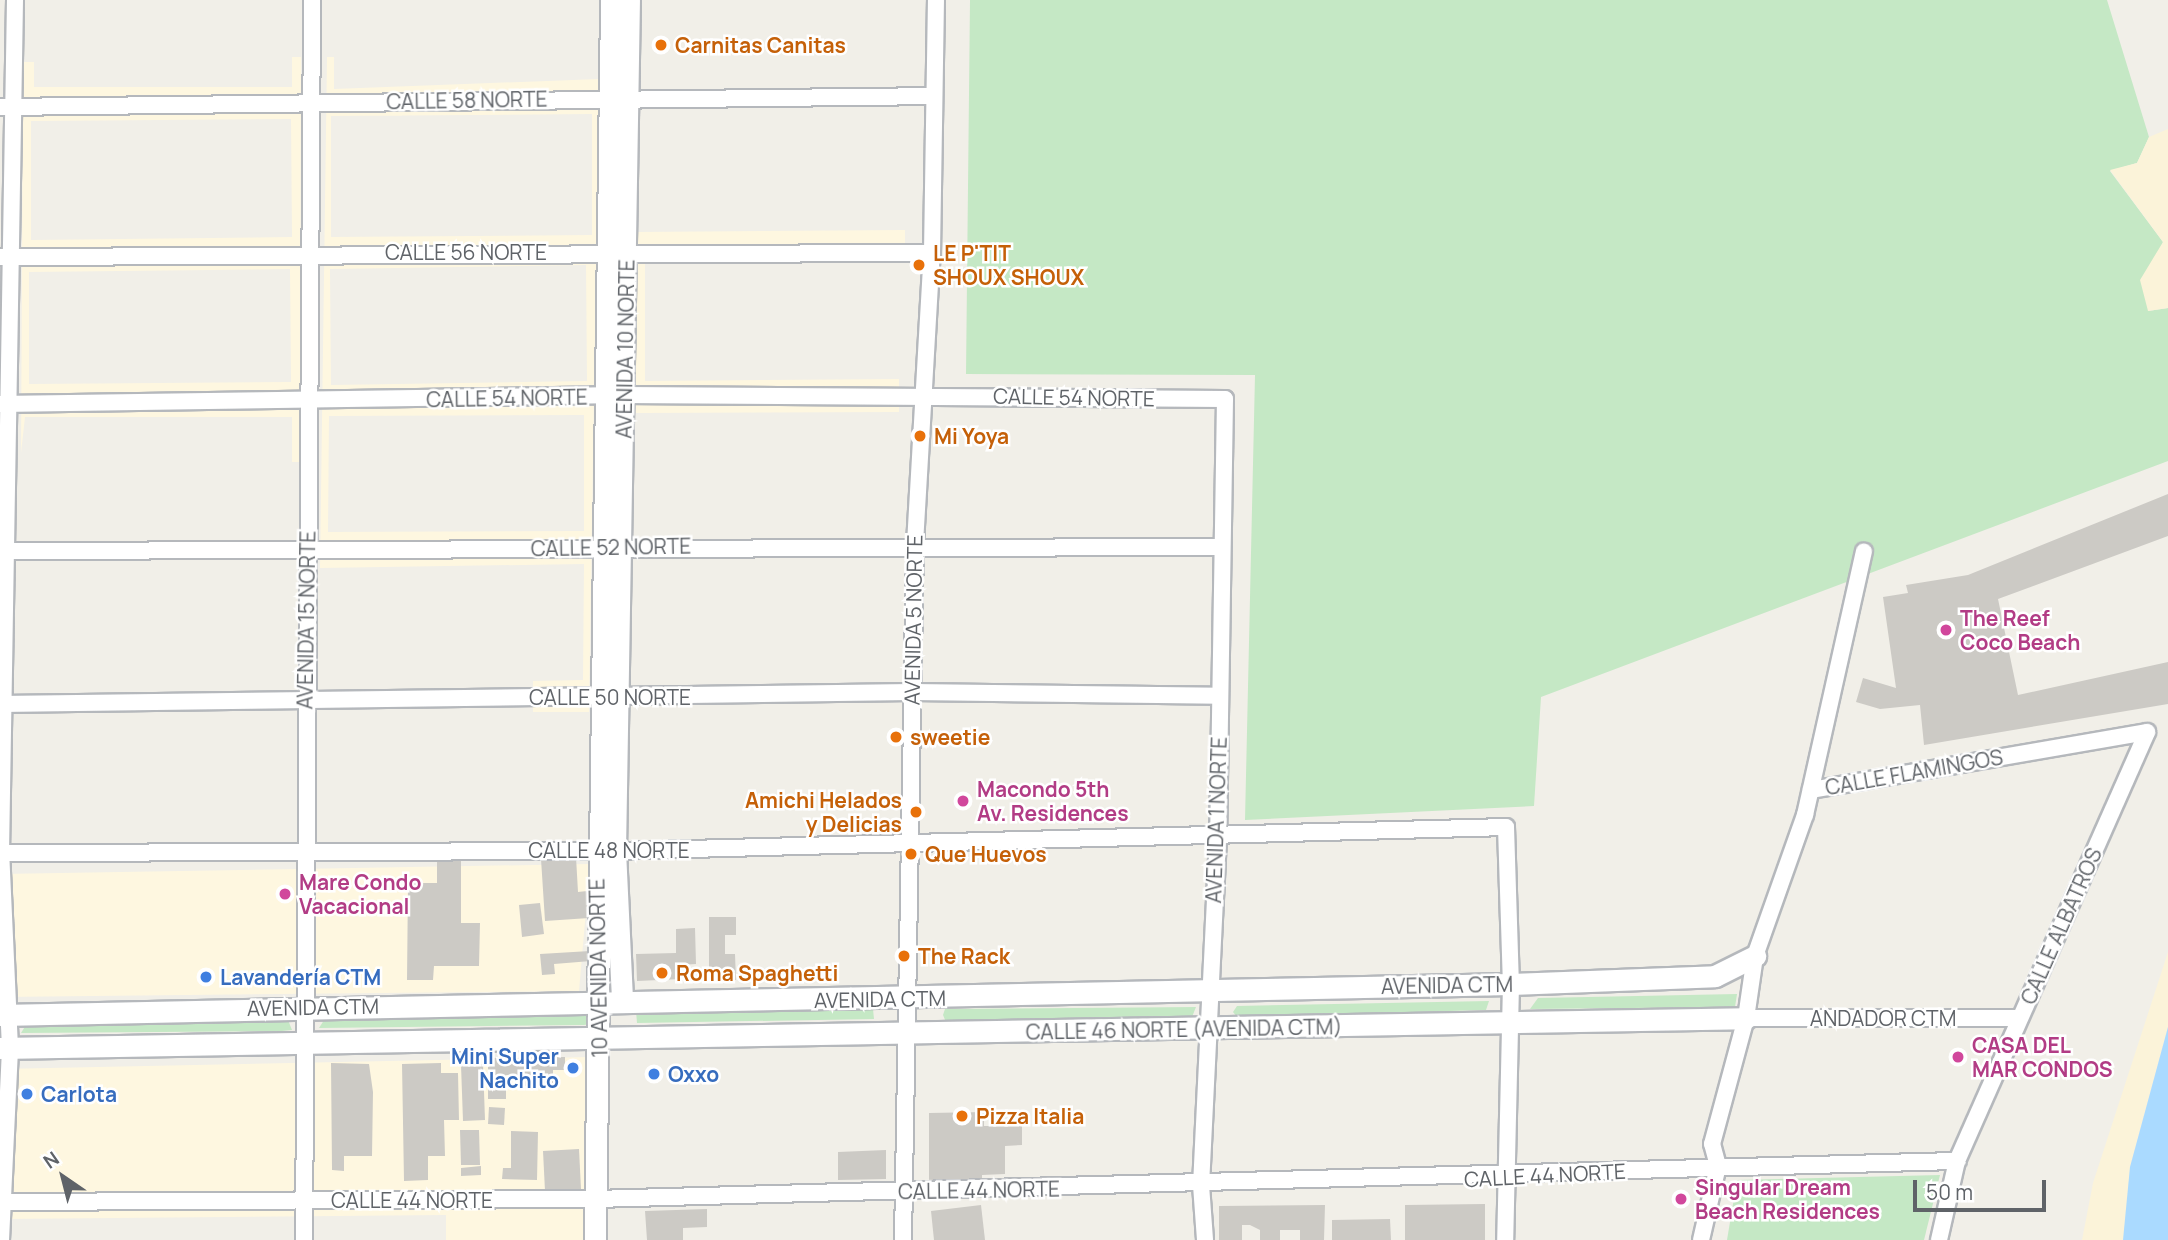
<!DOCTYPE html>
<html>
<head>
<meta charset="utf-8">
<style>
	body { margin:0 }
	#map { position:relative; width:2168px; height:1240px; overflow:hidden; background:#f1efe8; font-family:Manrope,sans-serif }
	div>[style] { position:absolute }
	.commercial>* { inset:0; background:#fef7e0 }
	.green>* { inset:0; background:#c5e8c5 }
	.sand>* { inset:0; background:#fbf3d9 }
	.water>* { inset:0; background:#aadaff }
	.building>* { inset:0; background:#cccac5 }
	.roads { filter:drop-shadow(2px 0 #b5b8bc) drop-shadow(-2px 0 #b5b8bc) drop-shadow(0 2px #b5b8bc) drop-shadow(0 -2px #b5b8bc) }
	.street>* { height:16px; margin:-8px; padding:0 8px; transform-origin:8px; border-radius:8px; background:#fff }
	.secondary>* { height:21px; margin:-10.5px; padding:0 10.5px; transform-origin:10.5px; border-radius:10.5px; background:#fff }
	.dots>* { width:19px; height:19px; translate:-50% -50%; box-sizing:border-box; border:4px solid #fff; border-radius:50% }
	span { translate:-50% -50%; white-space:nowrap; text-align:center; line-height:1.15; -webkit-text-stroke:5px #fff; paint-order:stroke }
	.food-label { font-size:21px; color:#c56008; font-weight:700 }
	.left { translate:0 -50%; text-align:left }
	.right { translate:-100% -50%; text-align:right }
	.street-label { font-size:21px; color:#5f6368 }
	.hotel-label { font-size:21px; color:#b23c85; font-weight:700 }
	.shop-label { font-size:21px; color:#366cbe; font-weight:700 }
	.north { position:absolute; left:28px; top:1142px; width:70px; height:70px; -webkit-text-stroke:5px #fff; paint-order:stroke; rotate:325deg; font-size:19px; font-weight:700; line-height:28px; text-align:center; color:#5f6368 }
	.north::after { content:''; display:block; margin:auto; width:24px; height:32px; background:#5f6368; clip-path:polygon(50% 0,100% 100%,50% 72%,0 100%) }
	.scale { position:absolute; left:1913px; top:1180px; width:133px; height:32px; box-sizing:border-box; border:4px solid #5f6368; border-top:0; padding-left:9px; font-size:21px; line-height:24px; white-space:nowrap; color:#5f6368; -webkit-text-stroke:5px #fff; paint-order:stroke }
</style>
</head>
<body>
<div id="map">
	<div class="commercial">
		<div style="clip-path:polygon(evenodd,292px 57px,301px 57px,300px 462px,292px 462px,292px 417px,25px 417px,21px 453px,23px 62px,34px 62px,34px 87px,292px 87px,292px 57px,291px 119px,292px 237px,31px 240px,31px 121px,291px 119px,292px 57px,290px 269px,291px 382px,29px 384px,29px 272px,290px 269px)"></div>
		<div style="clip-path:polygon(evenodd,327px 57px,334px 57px,334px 89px,599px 79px,589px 712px,533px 712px,533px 681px,583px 680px,584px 564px,320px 568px,327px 57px,592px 114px,592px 235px,331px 237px,331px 116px,592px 114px,327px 57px,586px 265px,587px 381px,331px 385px,330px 269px,586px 265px,327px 57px,584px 415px,584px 531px,328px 532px,329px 416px,584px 415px)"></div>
		<div style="clip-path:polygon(905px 230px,905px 261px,645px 264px,645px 381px,899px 379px,899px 412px,636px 413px,636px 232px)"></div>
		<div style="clip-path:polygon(590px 864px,579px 991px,0 997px,0 874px)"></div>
		<div style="clip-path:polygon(589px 1057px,583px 1240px,446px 1240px,446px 1215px,0 1219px,0 1069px)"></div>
	</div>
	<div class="green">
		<div style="clip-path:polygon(970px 0,2107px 0,2149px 137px,2137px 163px,2110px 171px,2163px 242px,2148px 311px,2168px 308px,2168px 461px,1541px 697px,1534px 806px,1245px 820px,1255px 375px,966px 374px)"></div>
		<div style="clip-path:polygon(1737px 994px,1735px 1007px,1530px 1009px,1538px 998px)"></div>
		<div style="clip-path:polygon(1489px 1001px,1486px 1010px,1237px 1017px,1233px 1012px,1237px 1006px)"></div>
		<div style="clip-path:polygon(1196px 1007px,1192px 1017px,946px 1022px,943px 1015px,945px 1009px)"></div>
		<div style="clip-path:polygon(873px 1009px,874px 1019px,637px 1023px,636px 1011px)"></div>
		<div style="clip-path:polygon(587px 1013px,591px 1024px,584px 1025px,319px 1028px,326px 1017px)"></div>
		<div style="clip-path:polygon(288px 1020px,292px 1030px,282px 1031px,21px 1033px,26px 1025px)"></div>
		<div style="clip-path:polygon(1940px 1175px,1924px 1240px,1727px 1240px,1737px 1180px)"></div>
	</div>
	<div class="sand">
		<div style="clip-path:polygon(2168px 129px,2168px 308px,2148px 311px,2140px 280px,2163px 242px,2110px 170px,2137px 163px,2149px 137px)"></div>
		<div style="clip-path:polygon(2168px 952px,2168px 1027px,2130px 1167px,2128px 1223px,2123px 1240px,2082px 1240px,2093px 1183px)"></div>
	</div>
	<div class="water">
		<div style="clip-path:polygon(2168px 1027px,2168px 1240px,2123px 1240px,2130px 1167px)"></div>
	</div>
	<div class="building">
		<div style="clip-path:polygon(2168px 494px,2168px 536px,1998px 599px,2018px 695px,2168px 662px,2168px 704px,1924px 745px,1920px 705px,1880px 709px,1856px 702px,1863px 678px,1896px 688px,1883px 597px,1908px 593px,1906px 585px,1968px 575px)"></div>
		<div style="clip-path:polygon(576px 857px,578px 892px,587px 891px,589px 918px,545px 921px,541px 859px)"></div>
		<div style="clip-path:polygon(437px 859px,461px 859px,461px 923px,480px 923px,479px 966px,434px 966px,433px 980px,407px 980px,408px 883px,437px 883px)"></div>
		<div style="clip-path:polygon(540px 903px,544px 934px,522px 937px,519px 905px)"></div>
		<div style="clip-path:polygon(709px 917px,736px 917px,736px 935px,725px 935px,725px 954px,735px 954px,736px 980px,709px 980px)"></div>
		<div style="clip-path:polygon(695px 928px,696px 964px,680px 965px,681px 979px,637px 981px,636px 954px,676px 953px,676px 929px)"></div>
		<div style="clip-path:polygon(590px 951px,591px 961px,554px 964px,555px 974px,542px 975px,540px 954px)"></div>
		<div style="clip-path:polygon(565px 1057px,565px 1070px,553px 1070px,553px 1086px,519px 1086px,519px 1075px,506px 1075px,506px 1099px,488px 1099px,488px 1058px)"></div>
		<div style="clip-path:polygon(331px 1063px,369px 1064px,373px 1092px,372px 1156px,344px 1156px,344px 1171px,332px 1170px)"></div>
		<div style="clip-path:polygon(441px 1063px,441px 1073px,458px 1073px,459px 1120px,444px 1120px,445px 1156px,428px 1156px,428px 1180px,404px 1181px,402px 1064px)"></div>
		<div style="clip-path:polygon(483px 1064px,485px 1120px,463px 1121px,461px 1065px)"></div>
		<div style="clip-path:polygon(489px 1107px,505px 1108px,504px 1125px,488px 1124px)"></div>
		<div style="clip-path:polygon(984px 1112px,984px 1126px,1022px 1126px,1022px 1145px,1005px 1146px,1005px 1174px,982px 1175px,982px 1187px,929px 1184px,929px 1113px)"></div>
		<div style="clip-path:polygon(460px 1130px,479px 1130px,480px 1165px,461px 1165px)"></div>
		<div style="clip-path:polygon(511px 1131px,538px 1132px,537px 1180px,502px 1179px,503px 1168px,511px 1168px)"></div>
		<div style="clip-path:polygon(579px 1149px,581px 1189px,545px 1191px,543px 1151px)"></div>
		<div style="clip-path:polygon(886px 1150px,886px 1179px,838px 1180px,838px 1152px)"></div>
		<div style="clip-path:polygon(481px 1166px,481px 1175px,461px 1176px,461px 1168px)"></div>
		<div style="clip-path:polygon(1485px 1204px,1485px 1240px,1405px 1240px,1405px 1205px)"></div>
		<div style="clip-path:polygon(981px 1205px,985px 1240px,934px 1240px,931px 1211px)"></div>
		<div style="clip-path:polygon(1325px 1205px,1324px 1240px,1300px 1240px,1300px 1230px,1280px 1230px,1280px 1240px,1260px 1240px,1260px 1230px,1250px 1225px,1242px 1225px,1242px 1240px,1219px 1240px,1219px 1206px)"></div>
		<div style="clip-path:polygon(707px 1209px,707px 1227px,683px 1228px,683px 1240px,647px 1240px,645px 1211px)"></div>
		<div style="clip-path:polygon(1390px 1219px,1391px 1240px,1332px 1240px,1332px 1220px)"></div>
	</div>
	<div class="roads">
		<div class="street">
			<div style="left:0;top:107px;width:934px;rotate:-0.67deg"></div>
			<div style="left:0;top:257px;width:932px;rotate:-0.25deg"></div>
			<div style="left:0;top:404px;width:623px;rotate:-0.83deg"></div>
			<div style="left:623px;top:395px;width:602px;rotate:0.38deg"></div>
			<div style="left:1225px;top:399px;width:439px;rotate:90.9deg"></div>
			<div style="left:1218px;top:838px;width:347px;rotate:92.8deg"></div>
			<div style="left:1201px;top:1185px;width:55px;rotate:85.8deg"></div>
			<div style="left:0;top:551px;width:1222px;rotate:-0.19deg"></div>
			<div style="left:0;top:704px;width:912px;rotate:-0.75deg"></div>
			<div style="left:912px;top:692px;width:308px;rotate:0.7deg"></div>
			<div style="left:1811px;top:790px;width:341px;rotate:-9.8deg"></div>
			<div style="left:0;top:853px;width:615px;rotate:-0.19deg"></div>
			<div style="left:615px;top:851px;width:891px;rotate:-1.54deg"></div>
			<div style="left:1506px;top:827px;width:157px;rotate:88.2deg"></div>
			<div style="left:1511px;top:984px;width:256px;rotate:91.3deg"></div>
			<div style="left:1746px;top:1018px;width:273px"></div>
			<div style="left:0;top:1202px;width:595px;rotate:-0.29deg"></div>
			<div style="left:595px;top:1199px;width:1363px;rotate:-1.6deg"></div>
			<div style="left:1px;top:1240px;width:192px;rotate:-87.3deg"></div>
			<div style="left:10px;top:1048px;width:195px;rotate:-92.6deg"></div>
			<div style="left:1px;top:853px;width:853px;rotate:-89.06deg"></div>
			<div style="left:304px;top:1240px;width:1240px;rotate:-89.63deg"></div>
			<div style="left:903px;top:1240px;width:696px;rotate:-89.01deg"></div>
			<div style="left:915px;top:544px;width:291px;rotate:-86.7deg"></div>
			<div style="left:932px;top:253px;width:253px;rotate:-89.1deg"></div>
			<div style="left:1701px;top:1240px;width:76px;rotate:-77.1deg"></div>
			<div style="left:1718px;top:1166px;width:23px;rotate:-105deg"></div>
			<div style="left:1712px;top:1144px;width:131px;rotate:-74.9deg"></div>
			<div style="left:1746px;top:1018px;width:63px;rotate:-81.7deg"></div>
			<div style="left:1755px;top:956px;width:150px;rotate:-70.5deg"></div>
			<div style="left:1805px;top:815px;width:270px;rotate:-77.4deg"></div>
			<div style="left:1939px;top:1240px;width:81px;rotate:-77.2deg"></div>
			<div style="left:1957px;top:1161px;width:469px;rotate:-66.1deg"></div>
		</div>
		<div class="secondary">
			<div style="left:622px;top:999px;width:148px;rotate:-92.7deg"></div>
			<div style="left:615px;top:851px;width:851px;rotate:-89.06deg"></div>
			<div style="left:0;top:1015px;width:1511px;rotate:-1.18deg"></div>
			<div style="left:1511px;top:984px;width:204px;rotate:-2.2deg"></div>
			<div style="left:1715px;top:976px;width:45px;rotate:-26.6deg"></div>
			<div style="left:0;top:1048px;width:1746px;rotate:-0.98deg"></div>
			<div style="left:595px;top:1240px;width:1240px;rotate:-89.26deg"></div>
		</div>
	</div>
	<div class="dots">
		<div style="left:661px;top:45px;background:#e8710a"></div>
		<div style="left:919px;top:265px;background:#e8710a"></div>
		<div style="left:920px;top:436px;background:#e8710a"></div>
		<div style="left:1946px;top:630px;background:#d1479c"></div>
		<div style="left:896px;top:737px;background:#e8710a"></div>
		<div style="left:963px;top:801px;background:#d1479c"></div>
		<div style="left:916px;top:812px;background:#e8710a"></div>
		<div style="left:911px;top:854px;background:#e8710a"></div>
		<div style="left:285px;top:894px;background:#d1479c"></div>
		<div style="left:904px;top:956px;background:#e8710a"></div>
		<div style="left:662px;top:973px;background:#e8710a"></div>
		<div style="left:206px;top:977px;background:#3f7fe0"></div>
		<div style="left:1958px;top:1057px;background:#d1479c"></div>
		<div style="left:573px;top:1068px;background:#3f7fe0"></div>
		<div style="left:654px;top:1074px;background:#3f7fe0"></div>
		<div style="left:27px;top:1094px;background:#3f7fe0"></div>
		<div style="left:962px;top:1116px;background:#e8710a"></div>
		<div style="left:1681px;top:1199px;background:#d1479c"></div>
	</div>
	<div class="food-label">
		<span class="left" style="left:675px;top:45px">Carnitas Canitas</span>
		<span class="left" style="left:933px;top:265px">LE P'TIT<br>SHOUX SHOUX</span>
		<span class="left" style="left:934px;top:436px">Mi Yoya</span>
		<span class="left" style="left:910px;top:737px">sweetie</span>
		<span class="right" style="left:902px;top:812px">Amichi Helados<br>y Delicias</span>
		<span class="left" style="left:925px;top:854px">Que Huevos</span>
		<span class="left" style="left:918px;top:956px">The Rack</span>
		<span class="left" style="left:676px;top:973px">Roma Spaghetti</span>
		<span class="left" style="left:976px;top:1116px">Pizza Italia</span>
	</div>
	<div class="street-label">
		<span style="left:467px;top:100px;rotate:-1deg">CALLE 58 NORTE</span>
		<span style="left:466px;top:252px">CALLE 56 NORTE</span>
		<span style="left:625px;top:349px;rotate:-89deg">AVENIDA 10 NORTE</span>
		<span style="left:1074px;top:397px;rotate:1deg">CALLE 54 NORTE</span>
		<span style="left:507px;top:398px;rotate:-1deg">CALLE 54 NORTE</span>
		<span style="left:611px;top:547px;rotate:-1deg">CALLE 52 NORTE</span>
		<span style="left:306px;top:620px;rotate:-89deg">AVENIDA 15 NORTE</span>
		<span style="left:913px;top:620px;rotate:-89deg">AVENIDA 5 NORTE</span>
		<span style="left:610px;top:697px">CALLE 50 NORTE</span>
		<span style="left:1914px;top:772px;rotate:-10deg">CALLE FLAMINGOS</span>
		<span style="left:1216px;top:820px;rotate:-88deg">AVENIDA 1 NORTE</span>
		<span style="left:609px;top:850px">CALLE 48 NORTE</span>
		<span style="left:2061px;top:926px;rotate:-66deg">CALLE ALBATROS</span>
		<span style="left:598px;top:968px;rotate:-91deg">10 AVENIDA NORTE</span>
		<span style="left:1447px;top:985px;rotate:-1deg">AVENIDA CTM</span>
		<span style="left:880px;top:999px;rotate:-1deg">AVENIDA CTM</span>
		<span style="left:313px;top:1007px;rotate:-1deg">AVENIDA CTM</span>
		<span style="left:1883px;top:1018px">ANDADOR CTM</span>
		<span style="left:1184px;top:1029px;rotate:-1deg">CALLE 46 NORTE (AVENIDA CTM)</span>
		<span style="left:1545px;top:1175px;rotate:-3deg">CALLE 44 NORTE</span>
		<span style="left:979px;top:1190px;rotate:-1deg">CALLE 44 NORTE</span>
		<span style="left:412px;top:1200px">CALLE 44 NORTE</span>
	</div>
	<div class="hotel-label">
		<span class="left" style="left:1960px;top:630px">The Reef<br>Coco Beach</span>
		<span class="left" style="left:977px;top:801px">Macondo 5th<br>Av. Residences</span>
		<span class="left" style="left:299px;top:894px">Mare Condo<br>Vacacional</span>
		<span class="left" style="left:1972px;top:1057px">CASA DEL<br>MAR CONDOS</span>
		<span class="left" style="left:1695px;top:1199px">Singular Dream<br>Beach Residences</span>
	</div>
	<div class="shop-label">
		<span class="left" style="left:220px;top:977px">Lavandería CTM</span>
		<span class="right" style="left:559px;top:1068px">Mini Super<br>Nachito</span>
		<span class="left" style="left:668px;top:1074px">Oxxo</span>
		<span class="left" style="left:41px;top:1094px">Carlota</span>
	</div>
	<div class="north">N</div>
	<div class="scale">50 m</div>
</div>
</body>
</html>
